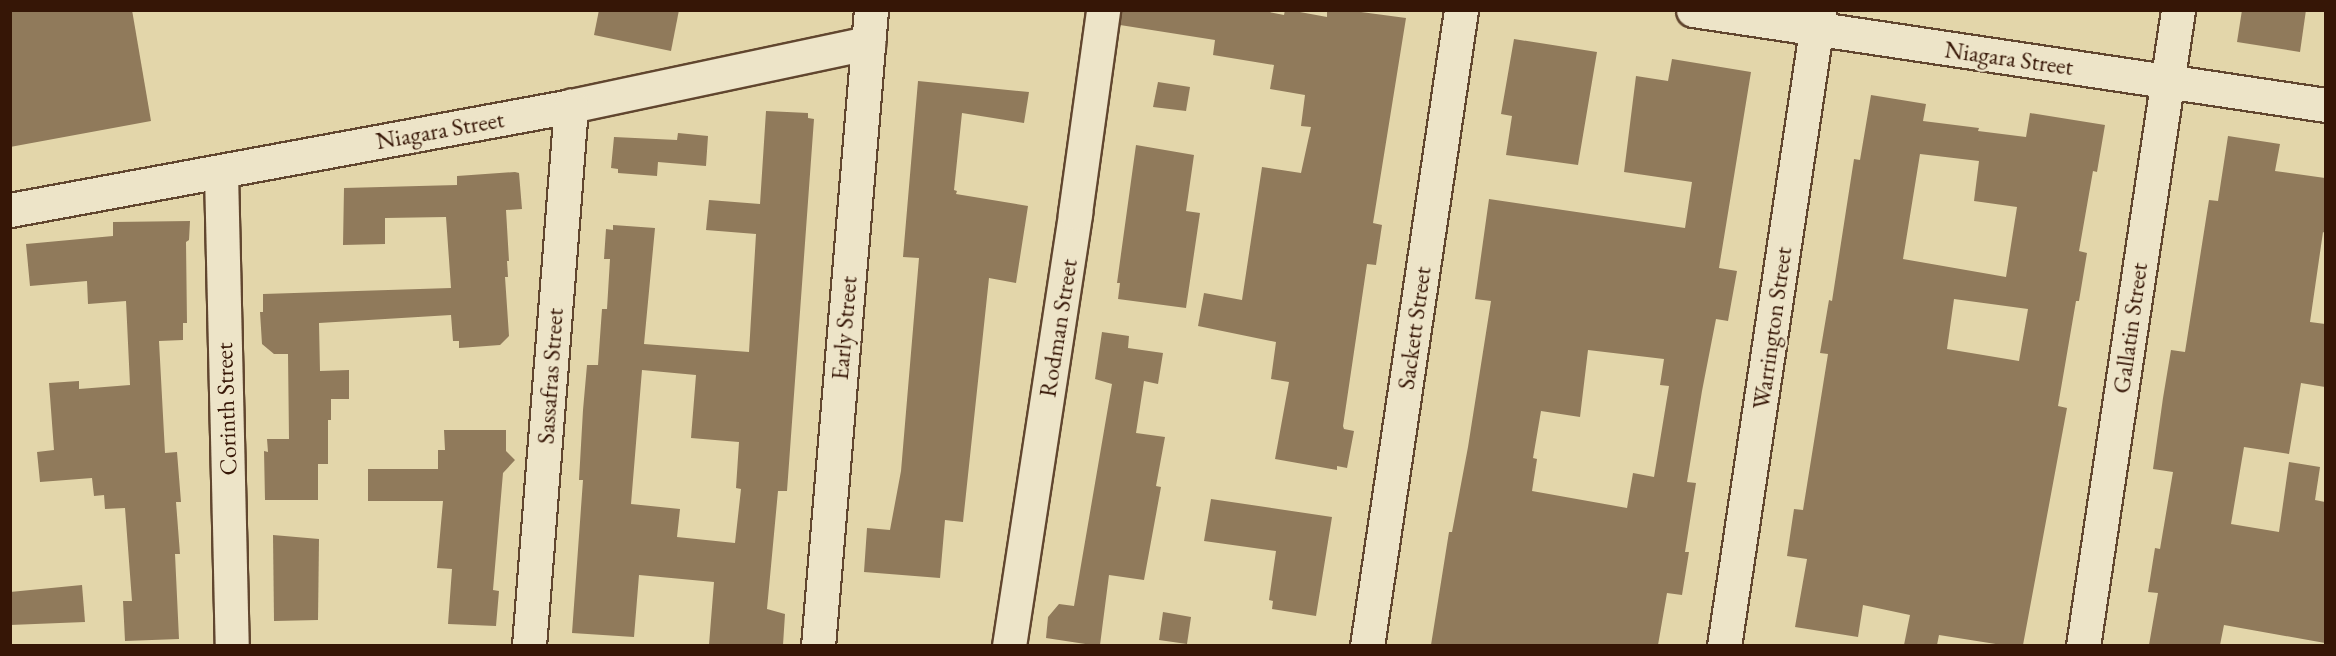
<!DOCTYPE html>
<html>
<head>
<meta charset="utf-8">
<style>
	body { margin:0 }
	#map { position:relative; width:2336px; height:656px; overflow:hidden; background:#e3d6aa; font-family:"EB Garamond",serif }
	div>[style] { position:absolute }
	.building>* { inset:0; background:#907a5b }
	.roads { filter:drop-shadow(2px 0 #61462f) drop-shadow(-2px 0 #61462f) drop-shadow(0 2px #61462f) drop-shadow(0 -2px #61462f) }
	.minor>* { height:33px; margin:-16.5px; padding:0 16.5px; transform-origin:16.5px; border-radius:16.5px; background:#ede4c8 }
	span { translate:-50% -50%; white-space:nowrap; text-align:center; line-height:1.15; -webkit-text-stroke:5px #ede4c8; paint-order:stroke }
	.street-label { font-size:24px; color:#361606 }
	.frame { position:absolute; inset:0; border:12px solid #361606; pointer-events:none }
</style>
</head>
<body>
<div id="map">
	<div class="building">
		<div style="clip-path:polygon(10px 10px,132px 10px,151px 121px,10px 147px)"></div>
		<div style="clip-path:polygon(599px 10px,679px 10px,671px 51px,594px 35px)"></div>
		<div style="clip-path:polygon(1121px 10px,1259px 10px,1284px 15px,1285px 10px,1289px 10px,1327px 17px,1327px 10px,1346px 10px,1406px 18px,1373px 223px,1382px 225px,1376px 265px,1367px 264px,1343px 426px,1344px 429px,1354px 431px,1347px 468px,1337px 466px,1337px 470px,1275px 459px,1289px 382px,1271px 379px,1276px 342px,1198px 326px,1204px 293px,1242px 300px,1262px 167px,1301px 173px,1311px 127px,1301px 126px,1305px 95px,1270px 89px,1274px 65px,1213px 55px,1215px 40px,1120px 25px)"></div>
		<div style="clip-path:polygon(2242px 10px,2306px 10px,2300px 52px,2237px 42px)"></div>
		<div style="clip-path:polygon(1514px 39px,1597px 52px,1578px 165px,1506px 155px,1512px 116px,1501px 114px)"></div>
		<div style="clip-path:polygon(evenodd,1672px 59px,1751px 72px,1719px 268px,1737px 271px,1728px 321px,1716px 319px,1702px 391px,1687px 482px,1696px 483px,1685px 552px,1689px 552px,1682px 595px,1667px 593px,1658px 645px,1431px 645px,1449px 532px,1452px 532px,1468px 447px,1491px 301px,1475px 299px,1489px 199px,1685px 228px,1692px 182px,1624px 172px,1636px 76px,1668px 81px,1672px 59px,1588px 350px,1664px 359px,1660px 385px,1669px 386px,1654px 477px,1633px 473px,1627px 508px,1532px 491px,1537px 459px,1533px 458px,1541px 411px,1580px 417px,1588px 350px)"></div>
		<div style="clip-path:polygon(918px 81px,1029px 92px,1024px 123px,962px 113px,954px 190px,957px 191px,956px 194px,1028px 206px,1016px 283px,989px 278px,963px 522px,945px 520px,940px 578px,864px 572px,867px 528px,890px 530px,901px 471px,919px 258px,903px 257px)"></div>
		<div style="clip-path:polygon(1158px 82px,1190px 87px,1186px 111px,1153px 107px)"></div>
		<div style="clip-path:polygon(evenodd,1871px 95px,1926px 104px,1923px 121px,1979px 128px,1978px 131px,2026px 137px,2030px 113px,2105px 125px,2097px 172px,2093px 171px,2079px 251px,2087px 253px,2079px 301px,2076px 301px,2058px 406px,2067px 408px,2023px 645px,2002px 645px,1939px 635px,1937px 645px,1904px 645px,1910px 615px,1863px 605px,1858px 637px,1795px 627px,1807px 559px,1787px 556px,1794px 509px,1803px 510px,1828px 354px,1820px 353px,1829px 300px,1832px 301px,1854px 159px,1860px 160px,1871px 95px,1920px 154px,1979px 161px,1974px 201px,2017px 207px,2006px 277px,1903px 259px,1920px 154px,1871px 95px,1954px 299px,2028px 309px,2019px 361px,1947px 349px,1954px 299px)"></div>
		<div style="clip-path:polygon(evenodd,766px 111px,808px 113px,808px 118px,814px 119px,787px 491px,778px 491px,767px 609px,785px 614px,783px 645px,709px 645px,714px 582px,639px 575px,634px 637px,572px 633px,583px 480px,579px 480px,583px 410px,587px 365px,598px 365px,602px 309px,607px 309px,610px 259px,604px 259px,606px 229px,613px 230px,613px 225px,655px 228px,644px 344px,749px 352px,756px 234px,706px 230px,709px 200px,760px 204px,766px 111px,642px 370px,696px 375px,691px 438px,739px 442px,736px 488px,741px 489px,735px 543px,677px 537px,680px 509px,631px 504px,642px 370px)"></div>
		<div style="clip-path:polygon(678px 133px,708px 136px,706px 166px,658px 162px,657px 176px,618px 173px,618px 169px,611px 168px,614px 137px,677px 140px)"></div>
		<div style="clip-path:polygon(2228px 136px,2280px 144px,2275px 171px,2325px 178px,2325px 233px,2323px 232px,2310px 322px,2325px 324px,2325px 387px,2301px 383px,2289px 454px,2244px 447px,2231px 524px,2279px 532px,2289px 462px,2320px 467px,2315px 500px,2325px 502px,2325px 643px,2224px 625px,2220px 645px,2149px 645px,2158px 593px,2148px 592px,2155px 548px,2160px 549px,2173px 472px,2153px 469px,2163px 398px,2171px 350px,2185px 352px,2209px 200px,2218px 201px)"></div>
		<div style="clip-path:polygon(1136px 145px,1194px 155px,1186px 211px,1200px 213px,1186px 308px,1118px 299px,1120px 283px,1117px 283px)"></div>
		<div style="clip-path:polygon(515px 172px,519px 173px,522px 209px,506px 210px,509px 261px,507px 261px,508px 277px,505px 277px,509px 336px,500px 345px,459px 348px,459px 341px,453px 341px,451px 315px,319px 323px,320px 371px,349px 370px,349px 399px,331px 399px,331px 420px,328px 420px,328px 464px,318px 464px,318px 500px,265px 500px,264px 451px,268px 452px,267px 439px,289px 439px,288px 354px,274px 354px,262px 344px,260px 312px,263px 312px,263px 294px,451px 288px,446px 217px,385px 218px,385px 244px,343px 245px,344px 188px,457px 185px,457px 176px)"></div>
		<div style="clip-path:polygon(190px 221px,189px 240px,186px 242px,187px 323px,183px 323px,183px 340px,159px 341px,165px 453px,177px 452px,181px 502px,176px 502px,180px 554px,175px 554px,179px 639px,125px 641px,123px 601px,132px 601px,125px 508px,105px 509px,104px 495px,94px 496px,92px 478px,40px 482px,37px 452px,54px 450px,49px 383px,79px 381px,79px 389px,130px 385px,126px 301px,88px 304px,87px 281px,30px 286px,26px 244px,113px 236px,113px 222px)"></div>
		<div style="clip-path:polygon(1102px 332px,1129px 336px,1128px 348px,1163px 353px,1158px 384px,1144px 381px,1136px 433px,1165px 437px,1156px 486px,1161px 487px,1144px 580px,1109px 575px,1100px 645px,1092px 645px,1046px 638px,1048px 617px,1059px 604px,1074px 606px,1112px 384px,1095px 379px)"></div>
		<div style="clip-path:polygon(444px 430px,506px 430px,506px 451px,515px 460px,503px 473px,493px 590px,499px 591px,496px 626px,448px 624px,452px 569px,437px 568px,443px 501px,368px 501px,368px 469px,438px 469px,438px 450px,445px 450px)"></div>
		<div style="clip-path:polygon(1211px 499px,1332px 517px,1316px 616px,1272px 609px,1273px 601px,1269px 600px,1276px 551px,1204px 541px)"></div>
		<div style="clip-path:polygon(273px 535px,319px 539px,318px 620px,274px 621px)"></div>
		<div style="clip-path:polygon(82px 585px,85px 622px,10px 625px,10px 592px)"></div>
		<div style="clip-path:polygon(1163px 612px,1191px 617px,1187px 644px,1159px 640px)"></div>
	</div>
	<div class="roads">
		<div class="minor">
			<div style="left:1693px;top:10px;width:640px;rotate:8.54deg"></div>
			<div style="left:221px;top:172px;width:474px;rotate:88.7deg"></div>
			<div style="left:10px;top:210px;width:571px;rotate:-10.5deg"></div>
			<div style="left:571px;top:106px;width:304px;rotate:-12deg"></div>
			<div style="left:529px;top:646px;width:542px;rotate:-85.55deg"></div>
			<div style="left:818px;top:646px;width:638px;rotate:-85.24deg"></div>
			<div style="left:1009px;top:646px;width:438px;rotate:-81.3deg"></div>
			<div style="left:1075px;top:213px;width:205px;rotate:-82.1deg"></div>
			<div style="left:1367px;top:646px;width:643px;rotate:-81.59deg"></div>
			<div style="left:1724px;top:646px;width:643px;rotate:-81.5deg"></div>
			<div style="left:2083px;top:646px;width:643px;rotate:-81.5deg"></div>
		</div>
	</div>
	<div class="street-label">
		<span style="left:2009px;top:58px;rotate:8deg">Niagara Street</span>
		<span style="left:440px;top:130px;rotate:-10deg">Niagara Street</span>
		<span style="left:844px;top:328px;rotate:-85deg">Early Street</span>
		<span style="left:1058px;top:328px;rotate:-81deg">Rodman Street</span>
		<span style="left:1414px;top:328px;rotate:-82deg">Sackett Street</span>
		<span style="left:1772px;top:328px;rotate:-82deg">Warrington Street</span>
		<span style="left:2130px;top:328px;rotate:-82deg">Gallatin Street</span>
		<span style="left:550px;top:376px;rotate:-86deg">Sassafras Street</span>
		<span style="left:226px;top:409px;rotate:-92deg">Corinth Street</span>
	</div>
	<div class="frame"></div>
</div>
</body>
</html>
